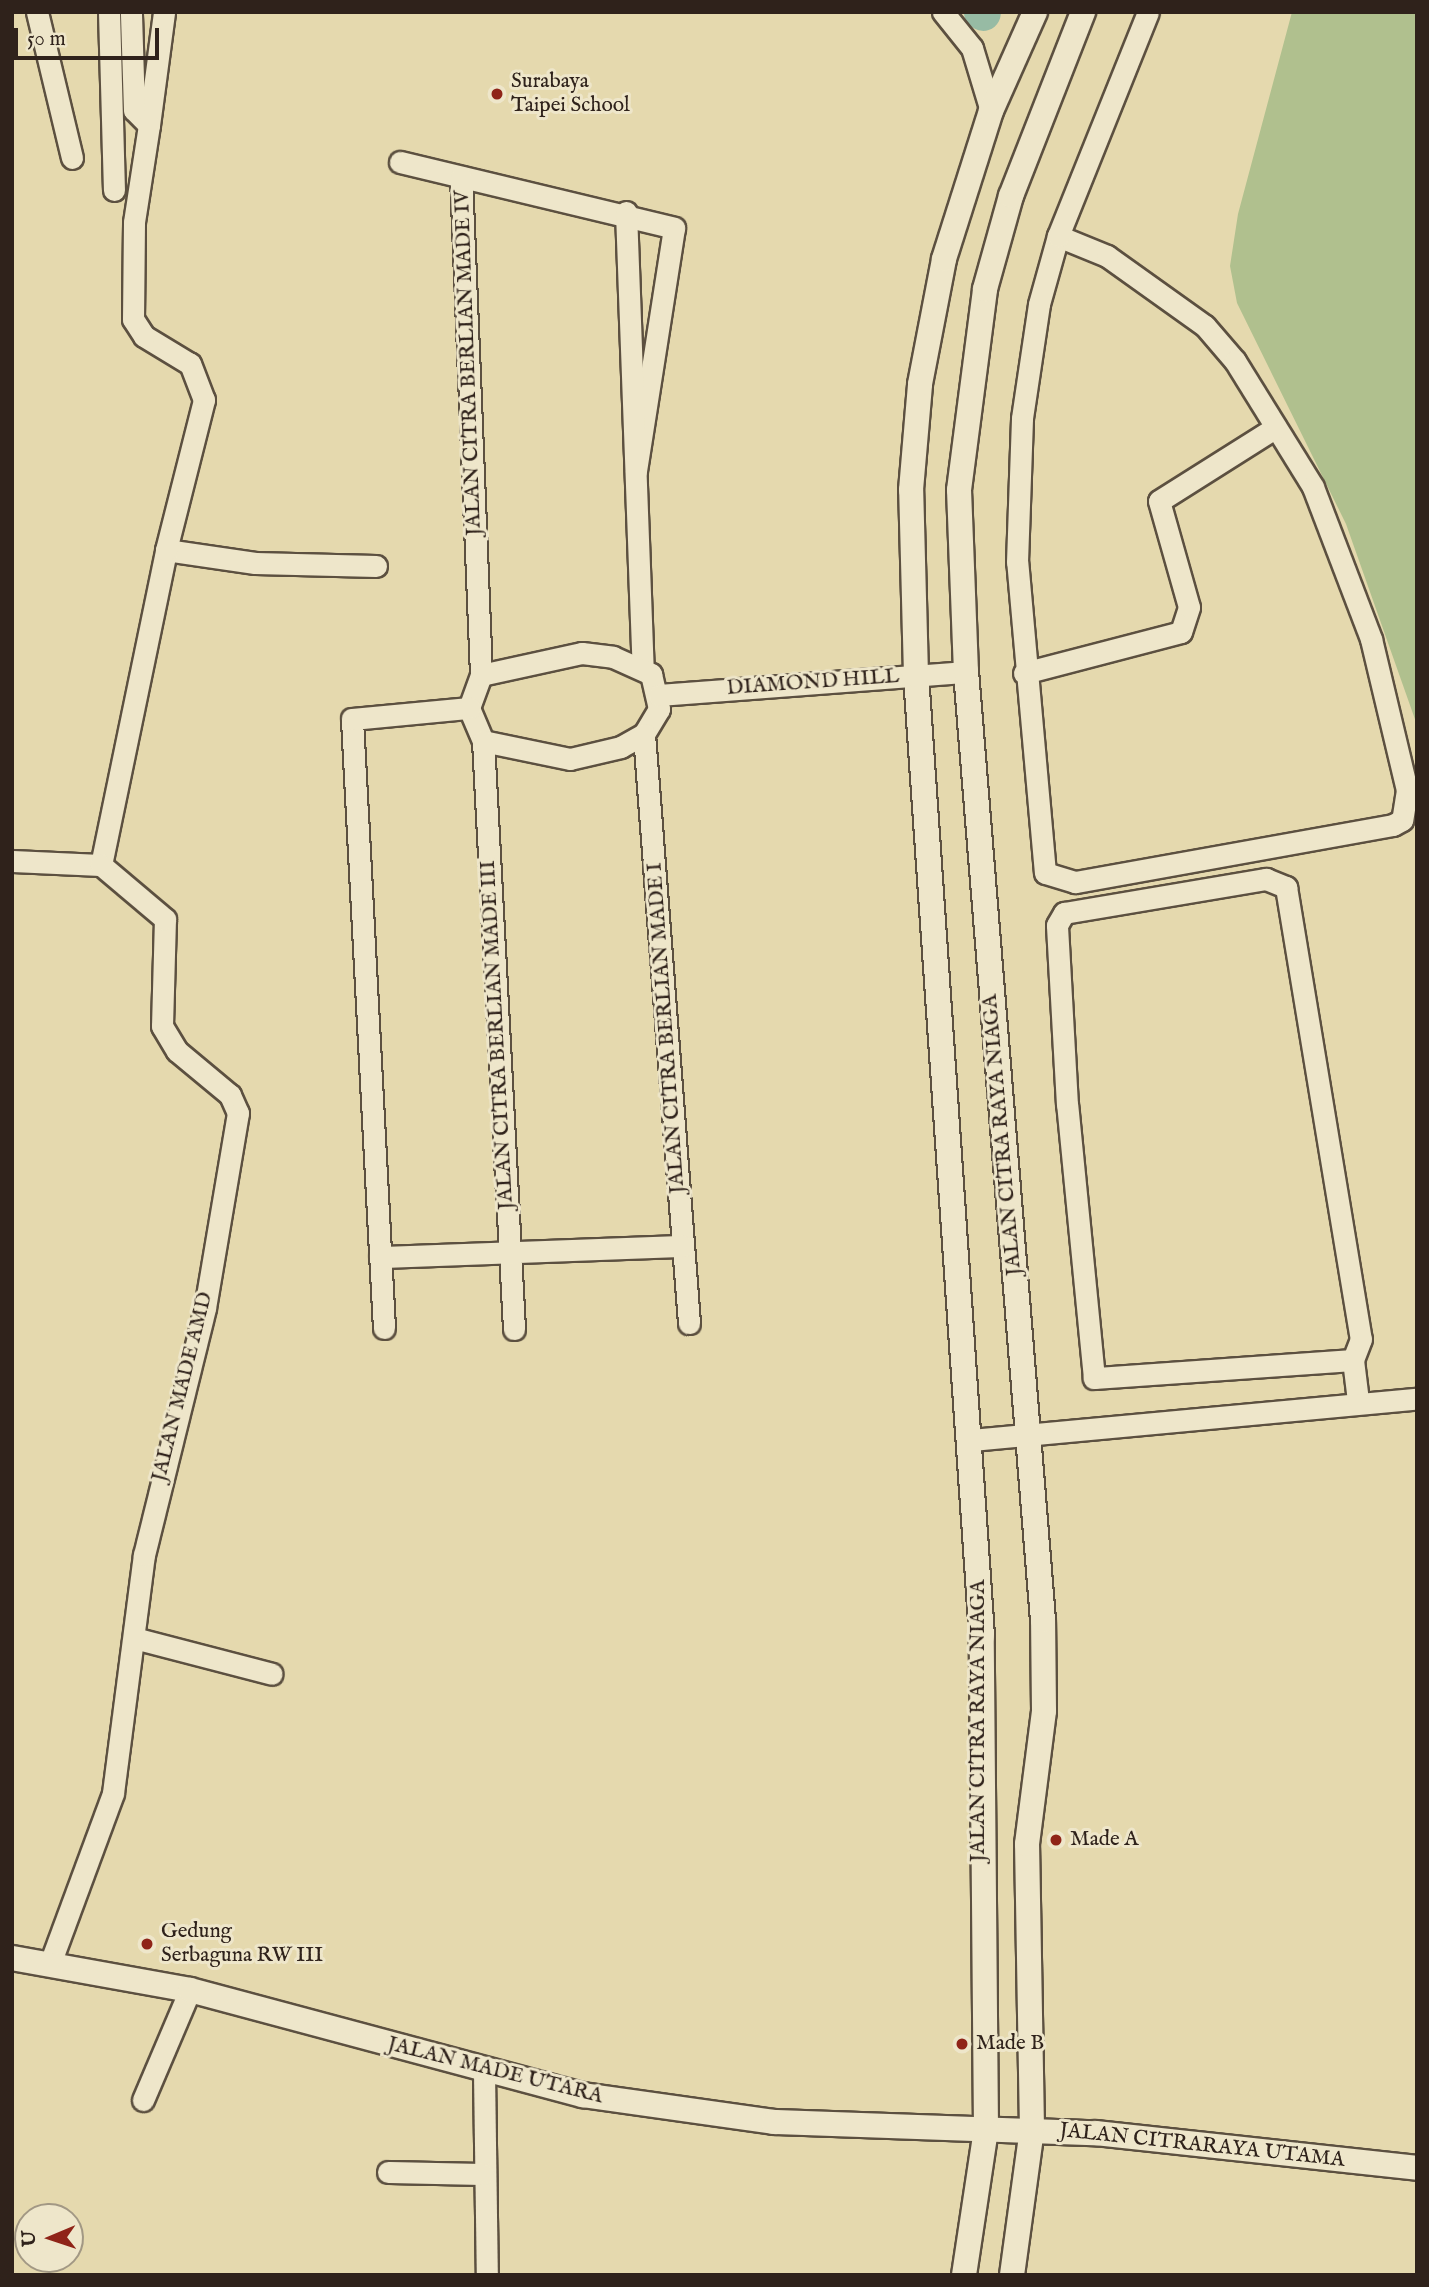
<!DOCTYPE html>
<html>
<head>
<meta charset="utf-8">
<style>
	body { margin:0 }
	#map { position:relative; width:1429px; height:2287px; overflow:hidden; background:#e5d9ae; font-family:"IM FELL English",serif }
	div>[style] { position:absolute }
	.green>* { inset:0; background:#b0c08e }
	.river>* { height:35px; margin:-17.5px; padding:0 17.5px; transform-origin:17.5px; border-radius:17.5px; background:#97bba4 }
	.roads { filter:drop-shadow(2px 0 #5c5040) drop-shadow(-2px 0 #5c5040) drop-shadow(0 2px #5c5040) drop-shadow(0 -2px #5c5040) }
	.minor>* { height:21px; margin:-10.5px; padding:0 10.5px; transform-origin:10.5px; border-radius:10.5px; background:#eee6ca }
	.tertiary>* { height:24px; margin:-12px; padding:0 12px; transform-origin:12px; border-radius:12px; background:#eee6ca }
	.dots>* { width:19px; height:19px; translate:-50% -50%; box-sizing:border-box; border:4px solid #eee6ca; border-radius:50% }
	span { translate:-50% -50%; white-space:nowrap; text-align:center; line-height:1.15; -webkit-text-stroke:6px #eee6ca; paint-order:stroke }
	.poi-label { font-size:21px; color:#2f221b }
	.left { translate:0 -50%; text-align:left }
	.street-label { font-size:21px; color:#2f221b }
	.frame { position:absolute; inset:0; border:14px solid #2f221b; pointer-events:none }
	.north { position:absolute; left:14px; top:2203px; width:70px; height:70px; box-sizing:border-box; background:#eee6ca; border:2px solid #a29884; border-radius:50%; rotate:268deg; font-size:19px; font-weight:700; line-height:28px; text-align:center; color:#2f221b }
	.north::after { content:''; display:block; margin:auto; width:24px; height:32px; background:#8f2418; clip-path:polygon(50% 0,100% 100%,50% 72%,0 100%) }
	.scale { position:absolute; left:14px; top:28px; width:145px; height:32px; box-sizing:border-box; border:4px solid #2f221b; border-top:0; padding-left:9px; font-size:21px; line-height:24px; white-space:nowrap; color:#2f221b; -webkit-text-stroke:5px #eee6ca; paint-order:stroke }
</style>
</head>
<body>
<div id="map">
	<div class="green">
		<div style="clip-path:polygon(1292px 12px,1417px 12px,1417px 725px,1346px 524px,1237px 303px,1230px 266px,1238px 214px)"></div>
	</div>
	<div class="river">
		<div style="left:981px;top:12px;width:2px;rotate:27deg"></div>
	</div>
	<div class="roads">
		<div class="minor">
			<div style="left:37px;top:12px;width:150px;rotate:76.5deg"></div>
			<div style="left:109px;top:12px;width:178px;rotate:88.4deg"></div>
			<div style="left:943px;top:12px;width:46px;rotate:51.1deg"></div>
			<div style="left:972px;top:48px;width:66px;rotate:73.2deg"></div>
			<div style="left:149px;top:125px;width:114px;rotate:-82.4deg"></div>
			<div style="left:400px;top:162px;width:282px;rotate:13.5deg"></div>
			<div style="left:674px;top:228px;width:247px;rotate:98.9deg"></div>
			<div style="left:461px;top:177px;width:498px;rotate:87.7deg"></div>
			<div style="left:626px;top:212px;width:454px;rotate:87.9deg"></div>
			<div style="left:1058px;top:236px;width:53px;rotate:22.2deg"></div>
			<div style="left:1107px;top:256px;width:120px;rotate:35.5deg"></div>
			<div style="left:1205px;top:326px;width:46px;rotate:49.4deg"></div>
			<div style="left:1235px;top:361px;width:148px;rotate:58.2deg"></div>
			<div style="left:1313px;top:487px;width:163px;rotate:69.1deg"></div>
			<div style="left:1371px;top:639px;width:155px;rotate:76.6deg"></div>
			<div style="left:1407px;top:790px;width:30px;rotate:99deg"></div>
			<div style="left:1402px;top:820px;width:10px;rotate:151deg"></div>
			<div style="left:1393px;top:825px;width:323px;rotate:169.8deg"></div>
			<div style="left:1075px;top:882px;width:31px;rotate:-163deg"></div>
			<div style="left:1045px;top:873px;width:312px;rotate:-95.1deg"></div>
			<div style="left:1017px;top:562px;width:144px;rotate:-88deg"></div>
			<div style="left:1022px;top:418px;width:115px;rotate:-81.5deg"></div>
			<div style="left:1039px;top:304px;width:71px;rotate:-74.4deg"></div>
			<div style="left:1058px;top:236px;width:241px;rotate:-68.1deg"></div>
			<div style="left:166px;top:550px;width:90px;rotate:8.3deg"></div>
			<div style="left:255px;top:563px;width:121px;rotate:1.4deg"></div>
			<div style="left:582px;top:653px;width:31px;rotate:7deg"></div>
			<div style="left:613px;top:657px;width:42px;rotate:24.1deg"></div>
			<div style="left:651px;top:674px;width:36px;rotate:77deg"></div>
			<div style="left:659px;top:709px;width:29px;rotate:121deg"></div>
			<div style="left:644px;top:734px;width:26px;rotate:151deg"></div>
			<div style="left:621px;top:747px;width:52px;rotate:166.8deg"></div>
			<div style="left:570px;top:759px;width:89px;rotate:-168.3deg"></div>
			<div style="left:483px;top:741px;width:36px;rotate:-113deg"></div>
			<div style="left:469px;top:708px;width:35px;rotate:-70deg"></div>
			<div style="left:481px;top:675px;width:103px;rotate:-12.3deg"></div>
			<div style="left:1024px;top:673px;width:162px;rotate:-14.6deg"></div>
			<div style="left:1181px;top:632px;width:26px;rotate:-72deg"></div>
			<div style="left:1189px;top:607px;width:110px;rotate:-105.8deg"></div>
			<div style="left:1159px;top:501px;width:138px;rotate:-32.3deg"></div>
			<div style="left:659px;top:695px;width:308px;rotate:-4.3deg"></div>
			<div style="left:644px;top:734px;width:591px;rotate:85.63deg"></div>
			<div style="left:483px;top:741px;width:589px;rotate:86.98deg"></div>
			<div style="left:12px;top:861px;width:89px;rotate:2.6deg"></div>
			<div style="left:101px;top:865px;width:322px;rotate:-78.3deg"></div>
			<div style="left:166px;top:550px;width:155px;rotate:-75.8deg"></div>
			<div style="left:204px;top:400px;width:39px;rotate:-111deg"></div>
			<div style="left:190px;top:364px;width:54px;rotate:-148.7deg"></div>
			<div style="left:144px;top:336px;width:20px;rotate:-123deg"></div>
			<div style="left:133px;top:319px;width:97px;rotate:-89.4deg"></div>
			<div style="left:134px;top:222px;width:98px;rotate:-81.2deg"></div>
			<div style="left:149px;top:125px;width:21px;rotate:-135deg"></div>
			<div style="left:134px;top:110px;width:98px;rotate:-91.8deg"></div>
			<div style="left:380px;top:1257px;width:303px;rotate:-2.1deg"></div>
			<div style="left:384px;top:1328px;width:610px;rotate:-93.01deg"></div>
			<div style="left:352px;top:719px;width:118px;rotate:-5.4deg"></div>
			<div style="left:1353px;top:1360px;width:260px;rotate:176deg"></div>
			<div style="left:1094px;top:1378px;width:274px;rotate:-95.6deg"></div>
			<div style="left:1067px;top:1105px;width:180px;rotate:-93.2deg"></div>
			<div style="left:1057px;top:925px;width:14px;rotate:-60deg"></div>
			<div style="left:1064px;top:913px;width:205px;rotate:-9.6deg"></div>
			<div style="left:1266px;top:879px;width:22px;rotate:22deg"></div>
			<div style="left:1286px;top:887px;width:458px;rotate:80.6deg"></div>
			<div style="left:1361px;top:1339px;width:22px;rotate:111deg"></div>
			<div style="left:1353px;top:1360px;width:41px;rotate:83deg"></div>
			<div style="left:971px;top:1440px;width:448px;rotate:-5.3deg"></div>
			<div style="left:138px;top:1639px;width:138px;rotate:14.6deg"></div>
			<div style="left:51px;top:1961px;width:179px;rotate:-69.7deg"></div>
			<div style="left:113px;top:1793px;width:240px;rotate:-82.6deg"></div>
			<div style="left:144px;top:1555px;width:254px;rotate:-76.1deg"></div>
			<div style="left:205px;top:1308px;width:198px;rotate:-80.4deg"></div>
			<div style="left:238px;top:1113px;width:20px;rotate:-114deg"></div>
			<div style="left:230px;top:1095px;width:69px;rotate:-140.3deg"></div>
			<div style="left:177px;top:1051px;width:29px;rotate:-121deg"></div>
			<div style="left:162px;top:1026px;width:107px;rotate:-88.4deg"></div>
			<div style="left:165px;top:919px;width:84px;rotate:-139.8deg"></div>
			<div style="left:484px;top:2072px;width:203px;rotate:89.2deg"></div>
			<div style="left:143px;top:2100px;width:120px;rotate:-66.9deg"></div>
			<div style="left:388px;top:2172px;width:95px;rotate:1.2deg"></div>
		</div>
		<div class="tertiary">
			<div style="left:12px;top:1958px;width:181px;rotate:10.2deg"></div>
			<div style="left:190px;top:1990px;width:407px;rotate:15deg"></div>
			<div style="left:583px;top:2095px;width:193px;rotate:8deg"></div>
			<div style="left:774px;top:2122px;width:322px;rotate:2deg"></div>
			<div style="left:1096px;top:2133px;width:323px;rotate:6.2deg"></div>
			<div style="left:964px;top:2275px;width:148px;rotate:-81.4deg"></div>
			<div style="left:986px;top:2129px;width:493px;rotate:-90.5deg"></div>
			<div style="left:982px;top:1636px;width:963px;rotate:-93.93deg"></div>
			<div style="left:916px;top:675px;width:185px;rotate:-91.5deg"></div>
			<div style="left:911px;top:490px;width:106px;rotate:-85.1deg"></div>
			<div style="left:920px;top:384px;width:127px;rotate:-79.1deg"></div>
			<div style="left:944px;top:259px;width:155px;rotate:-72.4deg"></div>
			<div style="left:991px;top:111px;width:108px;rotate:-66deg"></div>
			<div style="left:1012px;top:2275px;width:147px;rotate:-82.2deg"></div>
			<div style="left:1032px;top:2129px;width:285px;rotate:-91deg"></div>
			<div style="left:1027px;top:1844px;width:134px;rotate:-82.7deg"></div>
			<div style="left:1044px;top:1711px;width:91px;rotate:-90.6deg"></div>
			<div style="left:1043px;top:1620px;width:951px;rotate:-94.64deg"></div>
			<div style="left:966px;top:672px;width:182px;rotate:-92.2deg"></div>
			<div style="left:959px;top:490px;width:203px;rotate:-82.6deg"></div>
			<div style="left:985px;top:289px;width:97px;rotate:-74.4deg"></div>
			<div style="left:1011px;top:196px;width:198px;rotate:-68.6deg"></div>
		</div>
	</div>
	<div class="dots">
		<div style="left:497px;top:94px;background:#8f2418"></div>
		<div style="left:1056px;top:1840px;background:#8f2418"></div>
		<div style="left:147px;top:1944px;background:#8f2418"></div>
		<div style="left:962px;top:2044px;background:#8f2418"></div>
	</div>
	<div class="poi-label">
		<span class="left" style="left:511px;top:94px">Surabaya<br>Taipei School</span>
		<span class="left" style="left:1070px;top:1840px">Made A</span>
		<span class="left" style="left:161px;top:1944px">Gedung<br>Serbaguna RW III</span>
		<span class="left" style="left:976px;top:2044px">Made B</span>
	</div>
	<div class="street-label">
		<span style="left:469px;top:363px;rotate:-92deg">JALAN CITRA BERLIAN MADE IV</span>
		<span style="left:813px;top:683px;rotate:-4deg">DIAMOND HILL</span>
		<span style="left:667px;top:1028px;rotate:-94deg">JALAN CITRA BERLIAN MADE I</span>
		<span style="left:498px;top:1035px;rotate:-93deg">JALAN CITRA BERLIAN MADE III</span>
		<span style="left:1003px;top:1135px;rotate:-95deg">JALAN CITRA RAYA NIAGA</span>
		<span style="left:183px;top:1387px;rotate:-76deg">JALAN MADE AMD</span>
		<span style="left:979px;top:1721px;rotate:-90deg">JALAN CITRA RAYA NIAGA</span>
		<span style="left:495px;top:2071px;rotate:14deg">JALAN MADE UTARA</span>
		<span style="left:1202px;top:2146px;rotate:6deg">JALAN CITRARAYA UTAMA</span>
	</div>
	<div class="frame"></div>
	<div class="north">U</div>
	<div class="scale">50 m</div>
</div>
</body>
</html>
